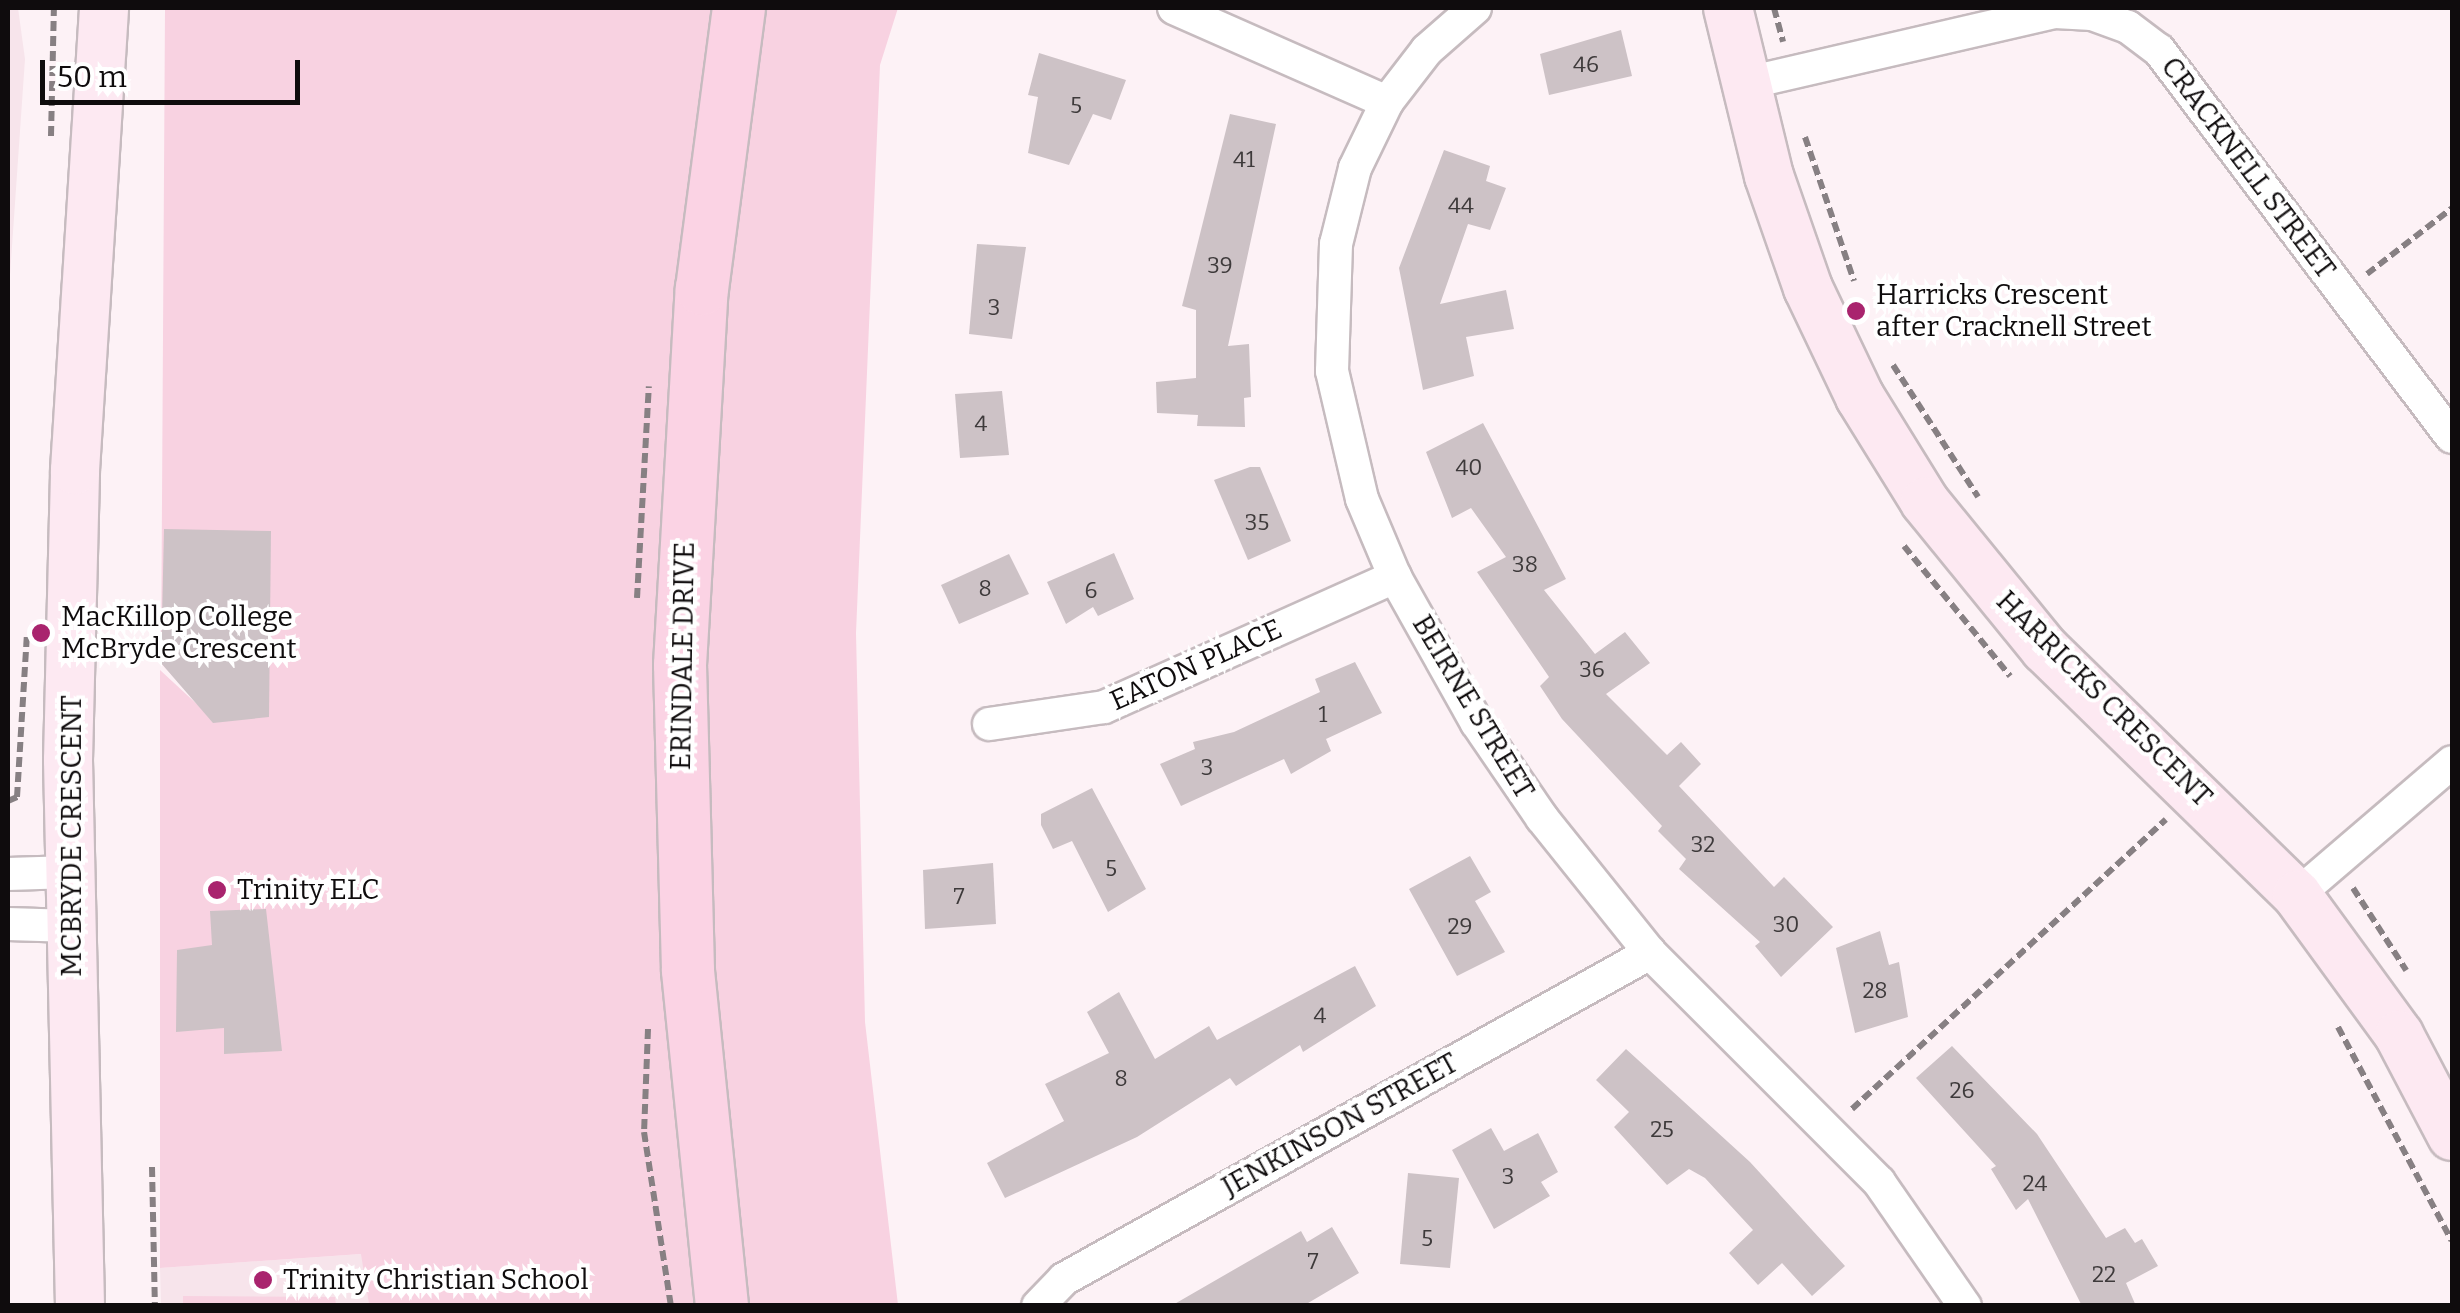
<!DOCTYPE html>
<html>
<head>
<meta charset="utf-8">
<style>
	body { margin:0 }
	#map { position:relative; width:2460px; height:1313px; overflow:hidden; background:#fdf2f6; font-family:Bitter,serif }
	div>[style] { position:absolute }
	.built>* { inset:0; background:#f7e4eb }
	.green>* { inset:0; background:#f8d2e1 }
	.building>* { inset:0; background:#cdc2c6 }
	.path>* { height:6px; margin-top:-3px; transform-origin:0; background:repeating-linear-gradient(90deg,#878083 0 10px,transparent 0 15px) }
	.roads { filter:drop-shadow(2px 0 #c6bbbf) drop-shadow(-2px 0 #c6bbbf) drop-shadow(0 2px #c6bbbf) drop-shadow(0 -2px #c6bbbf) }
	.street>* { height:32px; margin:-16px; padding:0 16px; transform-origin:16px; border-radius:16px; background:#fff }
	.secondary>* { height:48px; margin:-24px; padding:0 24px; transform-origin:24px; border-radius:24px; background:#fde9f2 }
	.primary>* { height:52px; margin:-26px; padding:0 26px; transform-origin:26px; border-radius:26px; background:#fbd3e4 }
	.dots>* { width:28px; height:28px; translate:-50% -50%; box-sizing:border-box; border:5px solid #fff; border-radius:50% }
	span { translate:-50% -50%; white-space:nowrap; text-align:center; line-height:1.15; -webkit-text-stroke:8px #fff; paint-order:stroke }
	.number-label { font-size:22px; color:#3e3a3b }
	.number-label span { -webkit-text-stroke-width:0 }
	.street-label { font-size:28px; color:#0f0c0d }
	.poi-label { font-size:28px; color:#0f0c0d }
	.left { translate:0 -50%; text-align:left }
	.frame { position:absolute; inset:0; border:10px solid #0f0c0d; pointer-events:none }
	.scale { position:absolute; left:40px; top:60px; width:260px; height:45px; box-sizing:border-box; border:5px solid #0f0c0d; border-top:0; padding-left:12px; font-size:30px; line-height:35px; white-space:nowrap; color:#0f0c0d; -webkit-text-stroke:8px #fff; paint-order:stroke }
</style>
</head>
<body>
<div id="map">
	<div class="built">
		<div style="clip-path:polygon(8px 8px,18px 8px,25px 59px,8px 304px)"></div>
		<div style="clip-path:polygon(362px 1254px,369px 1305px,161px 1305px,160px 1268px)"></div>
	</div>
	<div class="green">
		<div style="clip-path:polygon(165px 8px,898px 8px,880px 65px,856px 633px,865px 1022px,898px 1305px,369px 1305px,361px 1254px,160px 1268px,160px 670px,200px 707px,161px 663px)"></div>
		<div style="clip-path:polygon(183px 1296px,335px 1297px,336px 1305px,183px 1305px)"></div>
	</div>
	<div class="building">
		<div style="clip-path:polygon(1621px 30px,1632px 76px,1549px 95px,1540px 54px)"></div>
		<div style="clip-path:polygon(1039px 53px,1126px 80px,1111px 120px,1093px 114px,1069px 165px,1028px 153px,1038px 97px,1028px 95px)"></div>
		<div style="clip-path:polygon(1230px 114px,1276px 124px,1228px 346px,1249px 344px,1251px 397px,1244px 398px,1245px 427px,1197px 426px,1198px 415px,1157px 413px,1156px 382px,1196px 378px,1196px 310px,1182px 306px)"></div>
		<div style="clip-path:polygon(1444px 150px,1490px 166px,1486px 181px,1506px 188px,1490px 230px,1468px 224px,1440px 304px,1506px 290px,1514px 329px,1466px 337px,1474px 376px,1423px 390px,1399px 268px)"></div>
		<div style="clip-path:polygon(977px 244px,1026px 247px,1012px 339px,969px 334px)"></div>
		<div style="clip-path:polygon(1002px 391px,1009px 455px,960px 458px,955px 394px)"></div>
		<div style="clip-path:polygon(1483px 423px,1566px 579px,1544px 590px,1595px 654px,1625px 632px,1650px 663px,1606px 694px,1667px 755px,1681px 742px,1701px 764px,1679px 786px,1774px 887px,1784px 877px,1833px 927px,1781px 977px,1755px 946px,1760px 942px,1679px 869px,1686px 859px,1658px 831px,1662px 826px,1562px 719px,1540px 686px,1549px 677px,1477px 572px,1506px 557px,1471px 508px,1452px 518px,1426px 452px)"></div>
		<div style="clip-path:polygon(1250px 467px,1260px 467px,1291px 541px,1248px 560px,1214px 480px)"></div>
		<div style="clip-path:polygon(164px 529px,271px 531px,269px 717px,213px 723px,161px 663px)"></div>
		<div style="clip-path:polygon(1114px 553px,1134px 599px,1098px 616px,1093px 607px,1066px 624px,1047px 582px)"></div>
		<div style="clip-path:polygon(1009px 554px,1029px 594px,959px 624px,941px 585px)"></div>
		<div style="clip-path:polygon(1355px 662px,1382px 713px,1326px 739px,1331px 751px,1291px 774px,1284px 759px,1181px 806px,1160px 764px,1195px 749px,1193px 742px,1234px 732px,1320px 692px,1315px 679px)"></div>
		<div style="clip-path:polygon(1092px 788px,1146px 889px,1108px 912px,1072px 841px,1053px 849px,1041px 825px,1041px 814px)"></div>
		<div style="clip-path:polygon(1470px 856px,1491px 892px,1475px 901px,1505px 952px,1457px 976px,1409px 889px)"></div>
		<div style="clip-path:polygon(993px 863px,996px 924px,925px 929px,923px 870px)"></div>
		<div style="clip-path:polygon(266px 909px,282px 1051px,224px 1054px,224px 1028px,176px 1032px,177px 950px,212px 945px,210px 911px)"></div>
		<div style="clip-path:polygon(1880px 931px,1889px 965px,1899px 962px,1908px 1017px,1855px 1033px,1836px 948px)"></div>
		<div style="clip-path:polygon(1355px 966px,1376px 1006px,1303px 1052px,1300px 1045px,1236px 1086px,1230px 1078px,1137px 1137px,1005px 1198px,987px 1163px,1064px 1121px,1045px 1084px,1109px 1053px,1087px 1012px,1119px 992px,1155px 1059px,1209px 1026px,1217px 1040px)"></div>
		<div style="clip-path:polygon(1952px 1046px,2037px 1134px,2106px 1238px,2125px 1228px,2135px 1243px,2142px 1239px,2158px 1266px,2126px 1283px,2136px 1306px,2082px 1306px,2028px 1199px,2016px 1210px,1991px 1169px,1996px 1166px,1916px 1078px)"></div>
		<div style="clip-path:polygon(1626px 1049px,1750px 1162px,1845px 1266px,1812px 1296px,1782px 1263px,1758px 1285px,1729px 1253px,1753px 1230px,1705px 1178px,1689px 1169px,1667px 1185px,1614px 1127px,1629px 1112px,1596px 1080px)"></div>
		<div style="clip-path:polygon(1491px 1128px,1504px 1151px,1538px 1133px,1558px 1172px,1541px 1182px,1550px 1196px,1494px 1229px,1452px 1150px)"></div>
		<div style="clip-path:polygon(1408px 1173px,1459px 1178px,1450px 1268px,1400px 1264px)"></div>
		<div style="clip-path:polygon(1332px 1227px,1359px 1273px,1303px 1306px,1171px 1306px,1301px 1231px,1307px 1242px)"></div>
	</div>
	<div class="path">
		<div style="left:1774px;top:8px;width:35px;rotate:75deg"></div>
		<div style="left:51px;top:136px;width:128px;rotate:-88.7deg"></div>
		<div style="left:1805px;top:137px;width:152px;rotate:71.2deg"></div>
		<div style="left:2367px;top:274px;width:108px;rotate:-37.8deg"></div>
		<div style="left:1893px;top:365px;width:157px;rotate:57.2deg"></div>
		<div style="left:1904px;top:546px;width:168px;rotate:50.8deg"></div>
		<div style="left:637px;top:598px;width:212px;rotate:-86.8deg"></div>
		<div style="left:8px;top:801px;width:10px;rotate:-24deg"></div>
		<div style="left:17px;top:797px;width:164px;rotate:-86.5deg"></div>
		<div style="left:2353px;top:888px;width:98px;rotate:57.1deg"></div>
		<div style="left:2338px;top:1027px;width:242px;rotate:62deg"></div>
		<div style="left:648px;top:1029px;width:103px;rotate:92.2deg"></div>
		<div style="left:644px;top:1132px;width:176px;rotate:81.2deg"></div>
		<div style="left:1852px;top:1109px;width:427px;rotate:-42.7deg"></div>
		<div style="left:152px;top:1167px;width:139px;rotate:88.8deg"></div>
	</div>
	<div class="roads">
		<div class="street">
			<div style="left:1174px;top:8px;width:233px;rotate:23.8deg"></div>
			<div style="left:1475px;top:8px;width:64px;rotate:138.8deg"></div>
			<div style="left:1427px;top:50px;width:66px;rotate:127.6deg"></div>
			<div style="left:1387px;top:102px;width:73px;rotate:115.9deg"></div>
			<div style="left:1355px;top:168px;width:78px;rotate:104deg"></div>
			<div style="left:1336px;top:244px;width:127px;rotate:91.8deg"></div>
			<div style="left:1332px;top:371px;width:131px;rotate:76.8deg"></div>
			<div style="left:1362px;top:499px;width:85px;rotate:67.1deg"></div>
			<div style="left:1395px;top:577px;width:167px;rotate:60.7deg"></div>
			<div style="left:1477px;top:723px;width:115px;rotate:55.6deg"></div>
			<div style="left:1542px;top:818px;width:173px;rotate:51.3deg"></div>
			<div style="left:1650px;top:953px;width:324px;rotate:45deg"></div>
			<div style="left:1879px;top:1182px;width:151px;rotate:55.3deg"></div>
			<div style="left:1747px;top:83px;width:316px;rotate:-13deg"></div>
			<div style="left:2055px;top:12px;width:37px;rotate:3deg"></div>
			<div style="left:2092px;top:14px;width:38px;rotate:20deg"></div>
			<div style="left:2128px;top:27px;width:39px;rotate:37deg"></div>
			<div style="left:2159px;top:50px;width:485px;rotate:52.9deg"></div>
			<div style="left:989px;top:724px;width:116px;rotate:-8.4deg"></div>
			<div style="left:1104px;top:707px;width:319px;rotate:-24.1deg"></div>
			<div style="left:8px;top:874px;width:63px;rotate:-1.8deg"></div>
			<div style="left:2297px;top:895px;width:204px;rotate:-40.6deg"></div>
			<div style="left:8px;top:924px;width:64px;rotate:1.8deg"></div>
			<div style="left:1038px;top:1306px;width:37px;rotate:-46deg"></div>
			<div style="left:1064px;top:1279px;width:671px;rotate:-29.09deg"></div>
		</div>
		<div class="secondary">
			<div style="left:1728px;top:8px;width:173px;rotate:76.3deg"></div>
			<div style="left:1769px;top:176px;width:119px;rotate:70.8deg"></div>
			<div style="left:1808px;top:288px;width:121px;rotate:64.5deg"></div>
			<div style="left:1860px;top:397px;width:123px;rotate:58.2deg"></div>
			<div style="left:1925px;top:502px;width:190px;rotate:50.8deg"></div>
			<div style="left:2045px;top:649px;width:352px;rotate:44.3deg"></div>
			<div style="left:2297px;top:895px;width:173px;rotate:53.9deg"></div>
			<div style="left:2399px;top:1035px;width:114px;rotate:62.3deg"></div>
			<div style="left:80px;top:1306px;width:546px;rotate:-91.26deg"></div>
			<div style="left:68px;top:760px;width:290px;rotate:-88.6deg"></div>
			<div style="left:75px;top:470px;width:463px;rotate:-86.4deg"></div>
		</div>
		<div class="primary">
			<div style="left:722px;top:1306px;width:338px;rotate:-95.8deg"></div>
			<div style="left:688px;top:970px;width:305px;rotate:-91.5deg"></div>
			<div style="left:680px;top:665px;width:377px;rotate:-86.7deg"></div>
			<div style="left:702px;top:289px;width:283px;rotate:-82.5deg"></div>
		</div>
	</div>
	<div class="dots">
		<div style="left:1856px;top:311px;background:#a9246e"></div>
		<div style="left:41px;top:633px;background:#a9246e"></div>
		<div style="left:217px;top:890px;background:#a9246e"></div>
		<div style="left:263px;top:1280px;background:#a9246e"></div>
	</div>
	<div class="number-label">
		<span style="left:1586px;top:65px">46</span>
		<span style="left:1076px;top:106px">5</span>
		<span style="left:1244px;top:160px">41</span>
		<span style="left:1461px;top:206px">44</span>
		<span style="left:1220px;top:266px">39</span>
		<span style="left:994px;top:308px">3</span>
		<span style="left:981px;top:424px">4</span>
		<span style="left:1469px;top:468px">40</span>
		<span style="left:1257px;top:523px">35</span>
		<span style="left:1525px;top:565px">38</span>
		<span style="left:985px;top:589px">8</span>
		<span style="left:1091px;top:591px">6</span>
		<span style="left:1592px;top:670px">36</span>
		<span style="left:1323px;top:715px">1</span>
		<span style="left:1207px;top:768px">3</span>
		<span style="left:1703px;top:845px">32</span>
		<span style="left:1111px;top:869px">5</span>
		<span style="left:959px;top:897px">7</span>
		<span style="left:1786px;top:925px">30</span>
		<span style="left:1460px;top:927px">29</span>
		<span style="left:1875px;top:991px">28</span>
		<span style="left:1320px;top:1016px">4</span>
		<span style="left:1121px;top:1079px">8</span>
		<span style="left:1962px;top:1091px">26</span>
		<span style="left:1662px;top:1130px">25</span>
		<span style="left:1508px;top:1177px">3</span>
		<span style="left:2035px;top:1184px">24</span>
		<span style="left:1427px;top:1239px">5</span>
		<span style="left:1313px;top:1262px">7</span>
		<span style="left:2104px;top:1275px">22</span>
	</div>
	<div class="street-label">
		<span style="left:2248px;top:168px;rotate:53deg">CRACKNELL STREET</span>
		<span style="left:683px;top:656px;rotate:-89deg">ERINDALE DRIVE</span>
		<span style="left:1196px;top:665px;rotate:-24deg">EATON PLACE</span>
		<span style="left:2104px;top:699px;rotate:45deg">HARRICKS CRESCENT</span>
		<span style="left:1473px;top:707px;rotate:59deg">BEIRNE STREET</span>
		<span style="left:72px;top:836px;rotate:-90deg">MCBRYDE CRESCENT</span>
		<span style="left:1340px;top:1125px;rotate:-29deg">JENKINSON STREET</span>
	</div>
	<div class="poi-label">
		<span class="left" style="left:1876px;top:311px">Harricks Crescent<br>after Cracknell Street</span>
		<span class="left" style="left:61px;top:633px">MacKillop College<br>McBryde Crescent</span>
		<span class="left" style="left:237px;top:890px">Trinity ELC</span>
		<span class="left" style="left:283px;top:1280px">Trinity Christian School</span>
	</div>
	<div class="frame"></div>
	<div class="scale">50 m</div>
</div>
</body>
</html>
